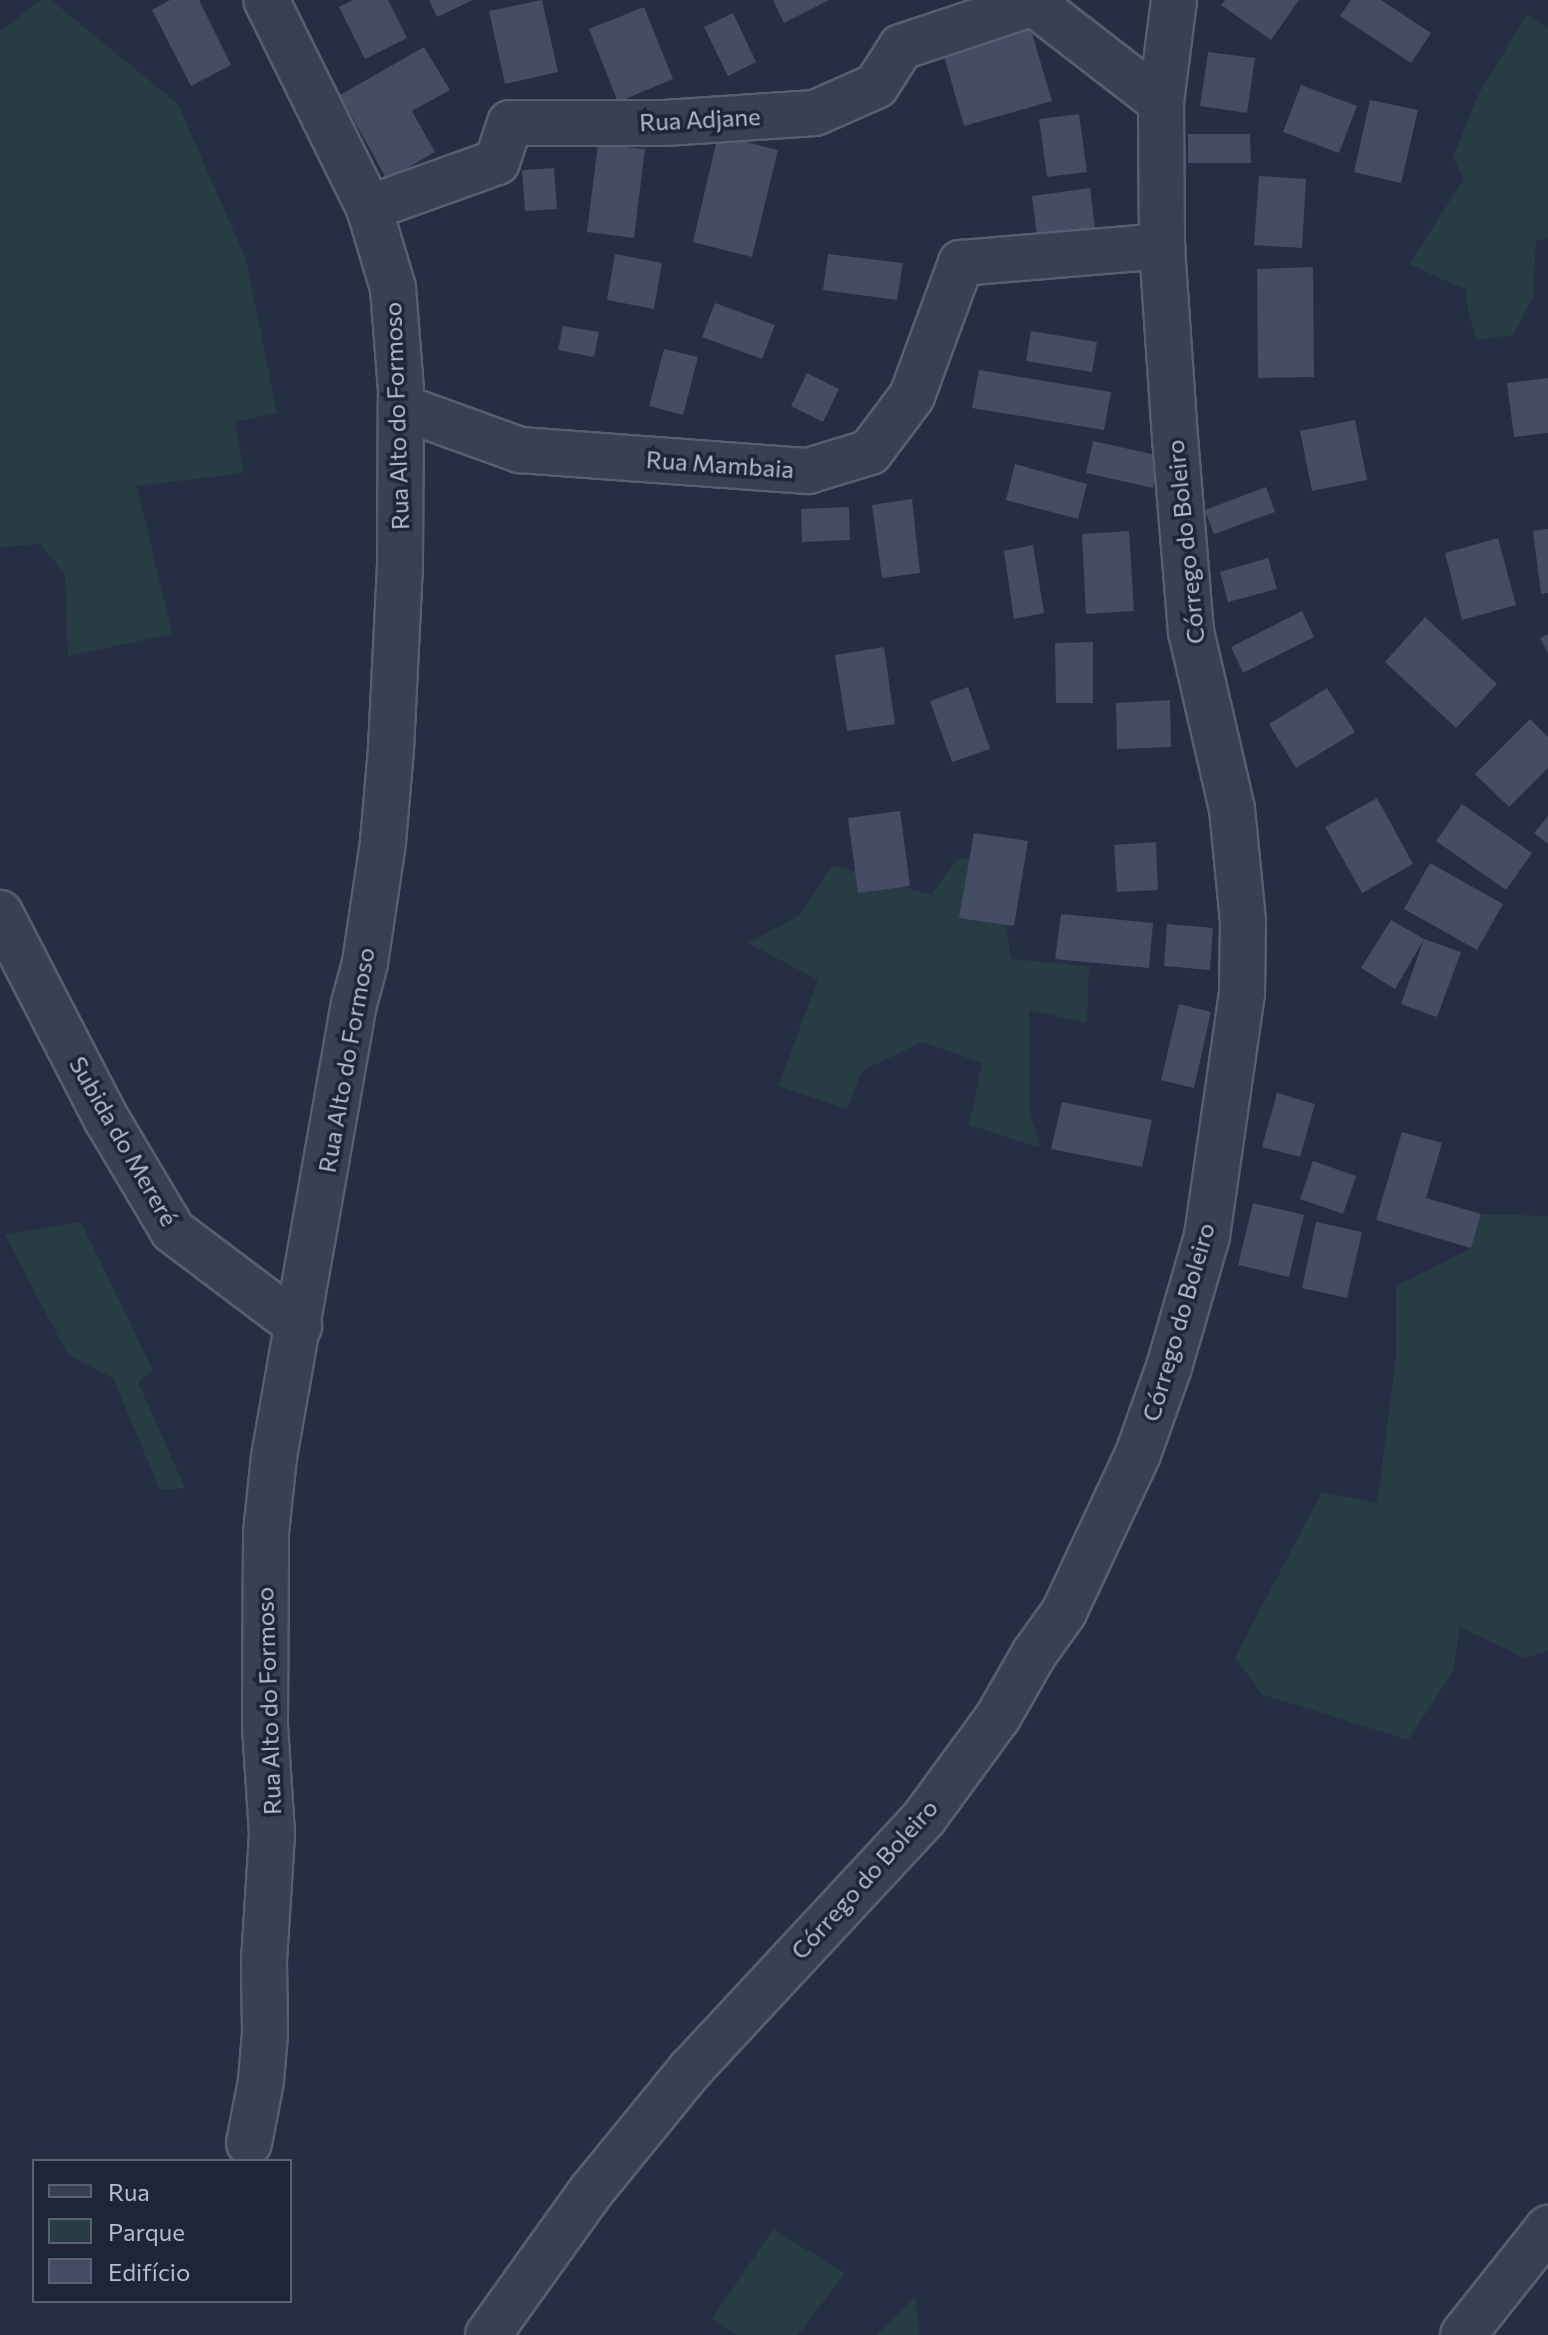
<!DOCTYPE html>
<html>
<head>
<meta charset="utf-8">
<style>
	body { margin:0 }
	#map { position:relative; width:1548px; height:2335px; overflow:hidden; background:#252e42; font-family:Commissioner,sans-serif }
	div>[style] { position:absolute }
	.green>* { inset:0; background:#273c43 }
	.building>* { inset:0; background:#444d64 }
	.roads { filter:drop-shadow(2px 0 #585e6f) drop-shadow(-2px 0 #585e6f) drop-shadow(0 2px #585e6f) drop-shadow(0 -2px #585e6f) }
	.street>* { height:44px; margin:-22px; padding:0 22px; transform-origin:22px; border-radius:22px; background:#3a4051 }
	span { translate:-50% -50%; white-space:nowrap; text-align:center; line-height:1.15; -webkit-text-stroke:7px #1e2537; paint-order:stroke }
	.street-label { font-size:24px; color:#b7bccc }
	.legend { position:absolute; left:32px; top:2159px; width:260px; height:144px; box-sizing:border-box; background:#1e2537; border:2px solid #5b6173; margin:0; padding:10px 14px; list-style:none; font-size:24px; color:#b7bccc }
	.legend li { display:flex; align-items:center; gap:16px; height:40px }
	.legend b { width:40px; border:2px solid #5b6173 }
</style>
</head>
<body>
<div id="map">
	<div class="green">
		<div style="clip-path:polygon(40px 0,51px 0,178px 104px,246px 259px,277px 413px,235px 422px,244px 473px,137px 486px,172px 634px,68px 656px,65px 574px,40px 544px,0 547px,0 32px)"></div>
		<div style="clip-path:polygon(1527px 14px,1548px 28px,1548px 238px,1536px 241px,1533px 297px,1513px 335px,1477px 340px,1468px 311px,1466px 290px,1409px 264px,1464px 179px,1453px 158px,1478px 95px)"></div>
		<div style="clip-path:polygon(996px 853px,1011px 959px,1089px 966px,1087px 1023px,1029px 1010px,1030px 1114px,1041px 1148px,969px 1125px,982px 1063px,922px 1042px,862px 1071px,847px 1109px,778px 1086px,818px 980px,748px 943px,800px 915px,832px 865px,931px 895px,957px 859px)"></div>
		<div style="clip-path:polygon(1481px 1214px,1548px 1216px,1548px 1651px,1524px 1658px,1460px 1627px,1453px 1672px,1408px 1740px,1261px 1694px,1235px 1657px,1322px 1492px,1377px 1503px,1396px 1358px,1396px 1286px,1471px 1248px)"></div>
		<div style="clip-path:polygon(81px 1222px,153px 1370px,138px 1382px,185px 1488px,160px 1490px,113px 1378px,68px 1355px,5px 1235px)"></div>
		<div style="clip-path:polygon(773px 2229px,845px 2273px,798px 2335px,736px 2335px,712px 2319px)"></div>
		<div style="clip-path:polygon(915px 2296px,920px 2335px,877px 2335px)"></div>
	</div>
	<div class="building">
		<div style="clip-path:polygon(170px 0,199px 0,231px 65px,191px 86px,152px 10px)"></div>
		<div style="clip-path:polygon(353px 0,388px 0,407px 38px,365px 59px,339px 7px)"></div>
		<div style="clip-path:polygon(429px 0,473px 0,437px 17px)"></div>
		<div style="clip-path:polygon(542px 0,558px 72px,505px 84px,489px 11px)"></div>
		<div style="clip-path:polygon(773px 0,829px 0,784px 23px)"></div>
		<div style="clip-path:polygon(1225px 0,1299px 0,1271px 40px,1221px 5px)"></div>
		<div style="clip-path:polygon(1351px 0,1381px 0,1431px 33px,1411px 63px,1340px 16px)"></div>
		<div style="clip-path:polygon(644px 7px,673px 79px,618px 102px,589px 29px)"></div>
		<div style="clip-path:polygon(733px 13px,756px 62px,728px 76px,704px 27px)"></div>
		<div style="clip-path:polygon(1029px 23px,1052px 101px,964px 126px,942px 49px)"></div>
		<div style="clip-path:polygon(424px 47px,450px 90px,412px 111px,435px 152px,387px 180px,340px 95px)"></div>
		<div style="clip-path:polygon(1208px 52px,1255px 58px,1247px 113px,1200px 106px)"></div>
		<div style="clip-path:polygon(1301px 85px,1357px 106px,1339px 153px,1283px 132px)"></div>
		<div style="clip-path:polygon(1370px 100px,1418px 110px,1401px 183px,1354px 172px)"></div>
		<div style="clip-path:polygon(1079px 114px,1087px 172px,1047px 177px,1039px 119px)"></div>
		<div style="clip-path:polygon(1188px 134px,1250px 134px,1251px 163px,1188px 163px)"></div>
		<div style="clip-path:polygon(718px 135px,778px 150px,752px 257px,693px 242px)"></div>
		<div style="clip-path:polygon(598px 144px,645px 149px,634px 238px,587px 232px)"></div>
		<div style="clip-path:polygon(554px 168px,557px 209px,525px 211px,522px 170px)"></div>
		<div style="clip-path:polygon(1259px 176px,1306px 179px,1302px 248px,1254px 245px)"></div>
		<div style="clip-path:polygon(1090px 188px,1096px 236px,1038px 244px,1032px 196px)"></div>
		<div style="clip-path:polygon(615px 254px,662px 263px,654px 309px,607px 300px)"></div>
		<div style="clip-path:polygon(828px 254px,903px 263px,897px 300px,823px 290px)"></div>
		<div style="clip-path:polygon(1313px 267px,1314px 377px,1258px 378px,1257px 269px)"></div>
		<div style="clip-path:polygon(715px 303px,775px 325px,762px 359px,702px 337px)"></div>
		<div style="clip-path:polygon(563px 326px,599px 332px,594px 357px,558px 350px)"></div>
		<div style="clip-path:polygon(1031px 331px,1097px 342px,1092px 372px,1026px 361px)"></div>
		<div style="clip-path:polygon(664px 349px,698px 357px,683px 415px,649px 406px)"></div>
		<div style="clip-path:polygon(979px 370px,1111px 392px,1104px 430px,972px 408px)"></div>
		<div style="clip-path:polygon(807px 373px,839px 389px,823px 422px,791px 406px)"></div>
		<div style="clip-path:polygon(1548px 378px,1548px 433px,1514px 437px,1507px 383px)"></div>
		<div style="clip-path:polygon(1355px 420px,1367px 480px,1312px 491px,1300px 431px)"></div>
		<div style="clip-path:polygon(1093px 441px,1160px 456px,1153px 488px,1086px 473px)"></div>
		<div style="clip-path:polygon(1015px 464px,1087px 484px,1078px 519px,1006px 500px)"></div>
		<div style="clip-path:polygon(1266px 487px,1275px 512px,1214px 534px,1205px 510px)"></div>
		<div style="clip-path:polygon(912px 499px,920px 573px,882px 578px,872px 505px)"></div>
		<div style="clip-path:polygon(849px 507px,850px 540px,802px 542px,801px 509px)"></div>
		<div style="clip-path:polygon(1548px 529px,1548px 593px,1541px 594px,1533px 531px)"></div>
		<div style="clip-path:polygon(1129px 531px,1134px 611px,1086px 614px,1082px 534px)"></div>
		<div style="clip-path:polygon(1498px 538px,1516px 605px,1462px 620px,1445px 553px)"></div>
		<div style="clip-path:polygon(1033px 545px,1044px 613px,1014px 619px,1004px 551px)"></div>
		<div style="clip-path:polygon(1268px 558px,1277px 589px,1228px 602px,1220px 572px)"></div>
		<div style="clip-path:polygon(1302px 611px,1314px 637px,1243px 673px,1231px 647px)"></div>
		<div style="clip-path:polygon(1425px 617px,1497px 684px,1456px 728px,1385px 662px)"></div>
		<div style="clip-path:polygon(1548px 634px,1548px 653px,1540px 638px)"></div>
		<div style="clip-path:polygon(1093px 642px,1093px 703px,1056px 703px,1055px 643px)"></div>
		<div style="clip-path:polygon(884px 647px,895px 724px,847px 731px,835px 655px)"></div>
		<div style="clip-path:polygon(968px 687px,990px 749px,952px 762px,930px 701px)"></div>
		<div style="clip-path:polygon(1327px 688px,1355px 732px,1296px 768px,1269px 724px)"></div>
		<div style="clip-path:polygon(1170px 700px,1171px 747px,1117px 749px,1116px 703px)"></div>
		<div style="clip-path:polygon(1530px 719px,1548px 737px,1548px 768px,1509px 807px,1475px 774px)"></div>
		<div style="clip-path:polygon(1377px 798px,1413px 864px,1362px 893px,1325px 827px)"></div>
		<div style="clip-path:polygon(1462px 804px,1532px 853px,1506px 890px,1436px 841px)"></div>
		<div style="clip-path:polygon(900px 811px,910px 886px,858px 893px,848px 818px)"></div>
		<div style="clip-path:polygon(1548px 816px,1548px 844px,1534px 833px)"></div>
		<div style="clip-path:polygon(974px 833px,1028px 841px,1014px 926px,959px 918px)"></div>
		<div style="clip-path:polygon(1156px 842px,1158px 890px,1117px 892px,1114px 845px)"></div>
		<div style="clip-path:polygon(1430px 863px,1503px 904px,1477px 950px,1404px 909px)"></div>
		<div style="clip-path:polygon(1061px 914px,1153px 923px,1149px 968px,1055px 959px)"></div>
		<div style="clip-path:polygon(1391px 920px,1424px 939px,1395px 989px,1361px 968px)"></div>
		<div style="clip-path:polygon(1167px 924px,1213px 928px,1210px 970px,1164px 966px)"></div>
		<div style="clip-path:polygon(1424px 939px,1461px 952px,1437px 1017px,1401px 1004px)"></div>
		<div style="clip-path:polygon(1179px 1004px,1211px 1012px,1194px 1088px,1161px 1080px)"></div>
		<div style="clip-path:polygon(1277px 1093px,1315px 1104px,1300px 1157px,1262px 1147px)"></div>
		<div style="clip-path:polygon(1062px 1102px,1152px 1120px,1142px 1167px,1051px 1149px)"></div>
		<div style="clip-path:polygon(1402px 1132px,1442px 1143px,1426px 1198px,1481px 1214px,1471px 1248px,1376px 1220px)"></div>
		<div style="clip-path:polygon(1313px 1161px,1356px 1176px,1343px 1214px,1300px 1199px)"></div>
		<div style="clip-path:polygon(1253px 1203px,1304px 1215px,1289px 1277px,1238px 1265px)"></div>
		<div style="clip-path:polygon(1316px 1222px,1362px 1232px,1347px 1298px,1302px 1288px)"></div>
	</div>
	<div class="roads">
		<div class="street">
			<div style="left:1029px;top:0;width:167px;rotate:37.7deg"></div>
			<div style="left:369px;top:208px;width:136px;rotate:-19.8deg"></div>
			<div style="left:497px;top:162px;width:41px;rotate:-71.6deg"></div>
			<div style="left:510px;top:123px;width:155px"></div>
			<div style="left:665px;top:123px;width:150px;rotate:-3.8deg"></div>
			<div style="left:815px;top:113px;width:67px;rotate:-23.9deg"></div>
			<div style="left:876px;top:86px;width:46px;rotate:-57.3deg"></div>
			<div style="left:901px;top:47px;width:139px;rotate:-18.4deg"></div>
			<div style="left:401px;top:407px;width:127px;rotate:19.9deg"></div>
			<div style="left:520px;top:450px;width:289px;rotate:4.2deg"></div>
			<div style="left:808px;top:471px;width:65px;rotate:-17deg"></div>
			<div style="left:870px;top:452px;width:70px;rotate:-53.1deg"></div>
			<div style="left:912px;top:396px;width:142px;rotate:-69.8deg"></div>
			<div style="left:961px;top:263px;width:202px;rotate:-4.8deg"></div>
			<div style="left:0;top:913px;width:233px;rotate:62.7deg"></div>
			<div style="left:107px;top:1120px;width:129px;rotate:59.3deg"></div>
			<div style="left:173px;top:1231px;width:158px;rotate:37deg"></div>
			<div style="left:249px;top:2143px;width:63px;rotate:-79deg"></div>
			<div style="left:261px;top:2081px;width:48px;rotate:-85.2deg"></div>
			<div style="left:265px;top:2033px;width:72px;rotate:-90.8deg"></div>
			<div style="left:264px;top:1961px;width:127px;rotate:-86.4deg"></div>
			<div style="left:272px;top:1834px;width:109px;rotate:-93.7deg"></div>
			<div style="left:265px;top:1725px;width:192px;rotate:-89.7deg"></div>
			<div style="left:266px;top:1533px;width:76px;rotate:-84deg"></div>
			<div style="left:274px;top:1457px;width:460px;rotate:-80deg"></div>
			<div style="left:354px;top:1004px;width:42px;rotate:-75deg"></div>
			<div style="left:365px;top:963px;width:122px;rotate:-81.5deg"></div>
			<div style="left:383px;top:842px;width:93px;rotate:-85.1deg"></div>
			<div style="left:391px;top:749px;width:186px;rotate:-87.2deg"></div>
			<div style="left:400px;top:563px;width:173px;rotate:-89.7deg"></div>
			<div style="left:401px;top:390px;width:102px;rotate:-94.5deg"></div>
			<div style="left:393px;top:288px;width:84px;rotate:-106.7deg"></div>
			<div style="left:369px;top:208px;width:232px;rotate:-116.3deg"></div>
			<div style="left:488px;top:2335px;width:178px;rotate:-54.4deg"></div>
			<div style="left:592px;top:2190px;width:155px;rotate:-50.8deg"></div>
			<div style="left:690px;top:2070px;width:344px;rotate:-47.1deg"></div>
			<div style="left:924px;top:1818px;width:125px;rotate:-53.8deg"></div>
			<div style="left:998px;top:1717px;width:73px;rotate:-60.3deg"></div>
			<div style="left:1034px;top:1654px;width:52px;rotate:-54.5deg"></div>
			<div style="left:1064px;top:1612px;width:174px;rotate:-64.9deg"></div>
			<div style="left:1138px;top:1454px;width:92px;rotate:-70.4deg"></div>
			<div style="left:1169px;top:1367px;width:136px;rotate:-73.8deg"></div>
			<div style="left:1207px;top:1236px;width:246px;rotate:-81.8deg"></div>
			<div style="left:1242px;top:993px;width:72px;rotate:-89.2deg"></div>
			<div style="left:1243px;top:921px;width:113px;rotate:-95.6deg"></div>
			<div style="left:1232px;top:809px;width:182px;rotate:-103deg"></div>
			<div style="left:1191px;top:632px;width:195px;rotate:-94.7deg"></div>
			<div style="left:1175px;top:438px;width:192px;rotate:-93.9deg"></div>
			<div style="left:1162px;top:246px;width:144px;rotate:-90.4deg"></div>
			<div style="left:1161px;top:102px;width:103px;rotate:-82.7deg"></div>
			<div style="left:1463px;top:2335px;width:137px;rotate:-51.5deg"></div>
		</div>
	</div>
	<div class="street-label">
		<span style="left:700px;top:119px;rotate:-3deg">Rua Adjane</span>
		<span style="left:396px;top:416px;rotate:-92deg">Rua Alto do Formoso</span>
		<span style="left:720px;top:464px;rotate:4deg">Rua Mambaia</span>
		<span style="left:1185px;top:542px;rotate:-96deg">Córrego do Boleiro</span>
		<span style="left:346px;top:1060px;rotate:-80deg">Rua Alto do Formoso</span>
		<span style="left:124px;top:1141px;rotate:60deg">Subida do Mereré</span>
		<span style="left:1178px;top:1322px;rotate:-74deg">Córrego do Boleiro</span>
		<span style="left:268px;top:1701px;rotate:-92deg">Rua Alto do Formoso</span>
		<span style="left:864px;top:1879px;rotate:-48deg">Córrego do Boleiro</span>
	</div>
	<ul class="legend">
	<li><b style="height:10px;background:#3a4051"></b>Rua</li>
	<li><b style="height:22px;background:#273c43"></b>Parque</li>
	<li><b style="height:22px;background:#444d64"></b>Edifício</li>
	</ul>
</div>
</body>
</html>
